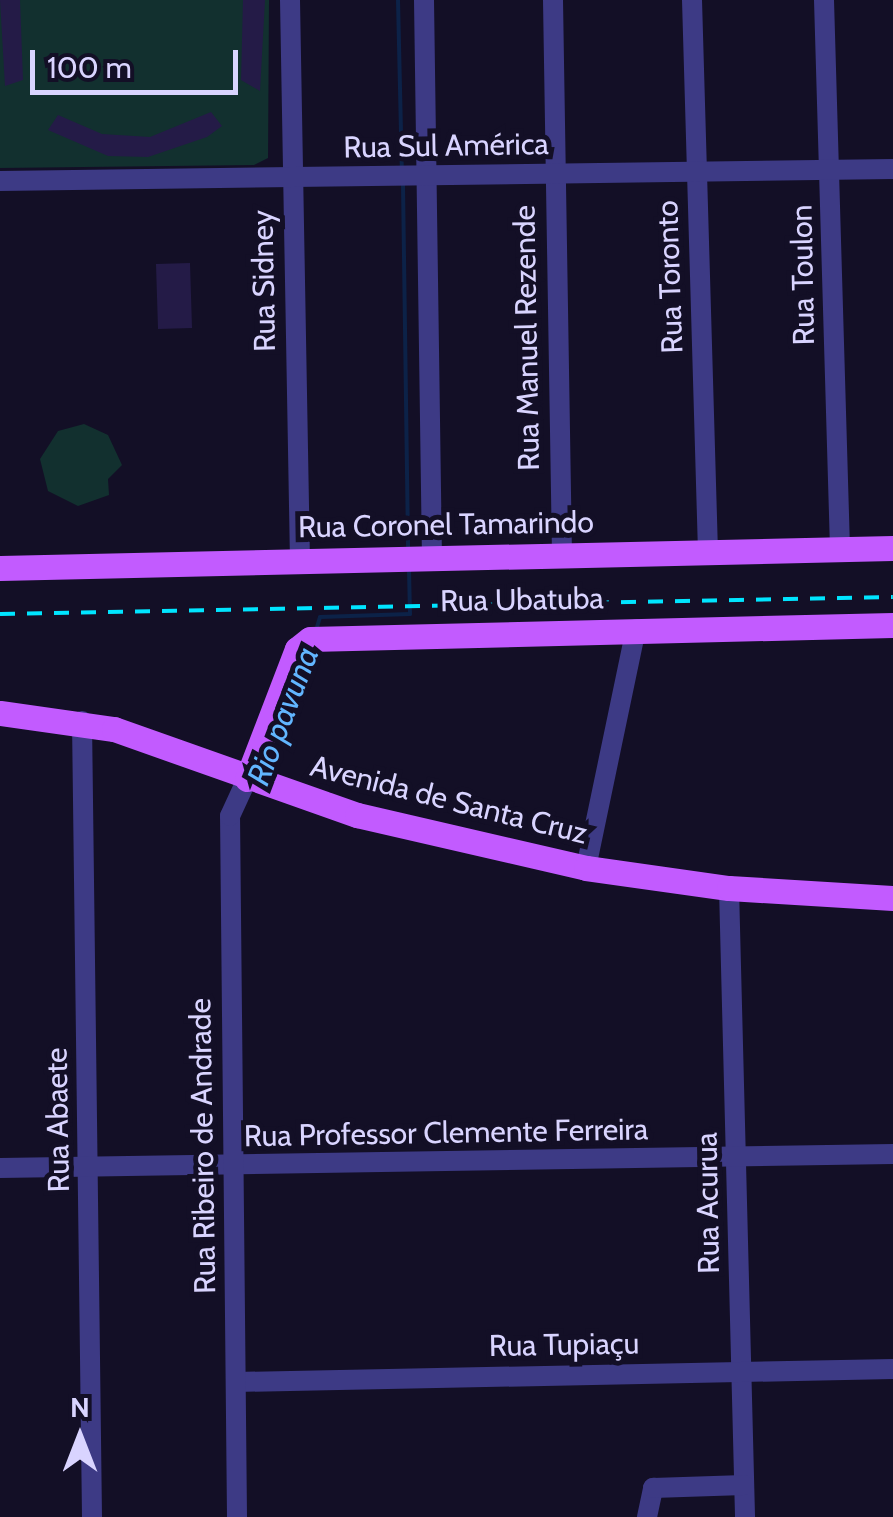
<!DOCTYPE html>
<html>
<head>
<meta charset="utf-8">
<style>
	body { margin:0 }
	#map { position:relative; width:893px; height:1517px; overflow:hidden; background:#130f26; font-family:Cabin,sans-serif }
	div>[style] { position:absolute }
	.green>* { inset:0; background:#12302f }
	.stream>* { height:4px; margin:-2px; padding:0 2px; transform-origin:2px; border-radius:2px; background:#0c2248 }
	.building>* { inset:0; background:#241b47 }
	.minor>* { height:20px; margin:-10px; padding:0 10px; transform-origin:10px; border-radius:10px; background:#3d3a85 }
	.major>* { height:25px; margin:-12.5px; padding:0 12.5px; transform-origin:12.5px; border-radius:12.5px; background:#c25bff }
	.rail>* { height:4px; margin-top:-2px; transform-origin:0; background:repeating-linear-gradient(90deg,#00e5ff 0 15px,transparent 0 27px) }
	span { translate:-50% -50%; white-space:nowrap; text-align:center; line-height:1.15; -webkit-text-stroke:10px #130f26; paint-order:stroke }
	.street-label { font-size:30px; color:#d9d4ff }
	.water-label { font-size:32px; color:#62b6ff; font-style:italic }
	.north { position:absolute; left:30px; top:1387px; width:100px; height:100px; -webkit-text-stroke:8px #130f26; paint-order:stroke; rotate:0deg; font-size:28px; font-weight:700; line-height:40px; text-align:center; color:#d9d4ff }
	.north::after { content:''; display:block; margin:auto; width:35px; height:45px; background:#d9d4ff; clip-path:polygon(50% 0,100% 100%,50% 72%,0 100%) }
	.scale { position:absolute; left:30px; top:50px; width:208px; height:45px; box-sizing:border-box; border:5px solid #d9d4ff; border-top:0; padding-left:12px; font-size:30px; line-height:35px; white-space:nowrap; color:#d9d4ff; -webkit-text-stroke:8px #130f26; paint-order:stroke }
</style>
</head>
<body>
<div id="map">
	<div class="green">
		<div style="clip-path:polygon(0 0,269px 0,268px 158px,254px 165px,0 168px)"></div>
		<div style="clip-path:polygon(84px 424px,108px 435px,122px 465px,108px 479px,109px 495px,78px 506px,48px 491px,40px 459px,58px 431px)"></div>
	</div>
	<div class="stream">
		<div style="left:398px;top:0;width:170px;rotate:88.7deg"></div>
		<div style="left:403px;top:185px;width:365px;rotate:89.2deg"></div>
		<div style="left:317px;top:627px;width:10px;rotate:-73deg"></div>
		<div style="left:320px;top:617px;width:90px;rotate:-1.9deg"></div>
		<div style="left:410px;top:614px;width:44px;rotate:-91.3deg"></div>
		<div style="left:264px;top:773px;width:125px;rotate:-69deg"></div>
	</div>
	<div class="building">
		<div style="clip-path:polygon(0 0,20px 0,23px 80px,5px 86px)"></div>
		<div style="clip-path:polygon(243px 0,265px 0,260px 91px,241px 80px)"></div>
		<div style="clip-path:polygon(211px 112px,222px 126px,207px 137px,148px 157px,108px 156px,48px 130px,58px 115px,102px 134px,150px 137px)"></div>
		<div style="clip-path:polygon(190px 263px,192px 328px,158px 329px,156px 264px)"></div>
	</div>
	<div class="minor">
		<div style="left:290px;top:0;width:561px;rotate:88.98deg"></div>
		<div style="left:424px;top:0;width:558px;rotate:89.18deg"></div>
		<div style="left:553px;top:0;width:555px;rotate:89.07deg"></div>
		<div style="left:692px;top:0;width:552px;rotate:88.34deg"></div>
		<div style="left:824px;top:0;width:549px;rotate:88.33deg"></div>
		<div style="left:0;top:181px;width:893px;rotate:-0.77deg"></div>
		<div style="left:82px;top:721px;width:796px;rotate:89.28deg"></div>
		<div style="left:586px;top:868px;width:244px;rotate:-78.2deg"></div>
		<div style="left:729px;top:888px;width:629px;rotate:88.54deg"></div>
		<div style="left:0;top:1168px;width:893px;rotate:-0.9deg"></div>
		<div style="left:236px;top:1382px;width:657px;rotate:-1.13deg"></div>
		<div style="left:237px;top:1517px;width:701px;rotate:-90.57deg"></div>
		<div style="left:230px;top:816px;width:41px;rotate:-65.3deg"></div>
		<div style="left:647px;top:1517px;width:30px;rotate:-78deg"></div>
		<div style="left:653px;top:1488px;width:91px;rotate:-1.9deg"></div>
	</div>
	<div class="major">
		<div style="left:0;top:568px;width:893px;rotate:-1.28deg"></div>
		<div style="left:0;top:713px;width:115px;rotate:8deg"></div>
		<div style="left:114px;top:729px;width:258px;rotate:19.5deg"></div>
		<div style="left:357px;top:815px;width:235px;rotate:13deg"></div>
		<div style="left:586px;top:868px;width:144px;rotate:8deg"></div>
		<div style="left:729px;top:888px;width:164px;rotate:3.5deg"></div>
		<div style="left:247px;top:779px;width:139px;rotate:-69deg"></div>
		<div style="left:297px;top:649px;width:16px;rotate:-38deg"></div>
		<div style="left:310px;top:639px;width:583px;rotate:-1.38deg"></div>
	</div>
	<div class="rail">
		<div style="left:0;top:614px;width:893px;rotate:-1.09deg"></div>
	</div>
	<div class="street-label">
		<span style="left:446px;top:146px;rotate:-1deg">Rua Sul América</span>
		<span style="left:803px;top:275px;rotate:-91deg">Rua Toulon</span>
		<span style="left:670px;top:277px;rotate:-92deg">Rua Toronto</span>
		<span style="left:264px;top:281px;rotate:-91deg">Rua Sidney</span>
		<span style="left:527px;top:338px;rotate:-91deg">Rua Manuel Rezende</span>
		<span style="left:446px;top:525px;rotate:-1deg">Rua Coronel Tamarindo</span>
		<span style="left:522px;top:600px;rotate:-1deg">Rua Ubatuba</span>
		<span style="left:449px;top:800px;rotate:14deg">Avenida de Santa Cruz</span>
		<span style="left:58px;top:1120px;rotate:-91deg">Rua Abaete</span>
		<span style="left:446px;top:1133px;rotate:-1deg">Rua Professor Clemente Ferreira</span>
		<span style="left:203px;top:1146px;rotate:-91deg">Rua Ribeiro de Andrade</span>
		<span style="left:708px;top:1203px;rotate:-91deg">Rua Acurua</span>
		<span style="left:564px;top:1345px;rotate:-1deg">Rua Tupiaçu</span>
	</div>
	<div class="water-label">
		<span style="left:283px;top:716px;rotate:-69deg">Rio pavuna</span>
	</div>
	<div class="north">N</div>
	<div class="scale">100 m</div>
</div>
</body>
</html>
